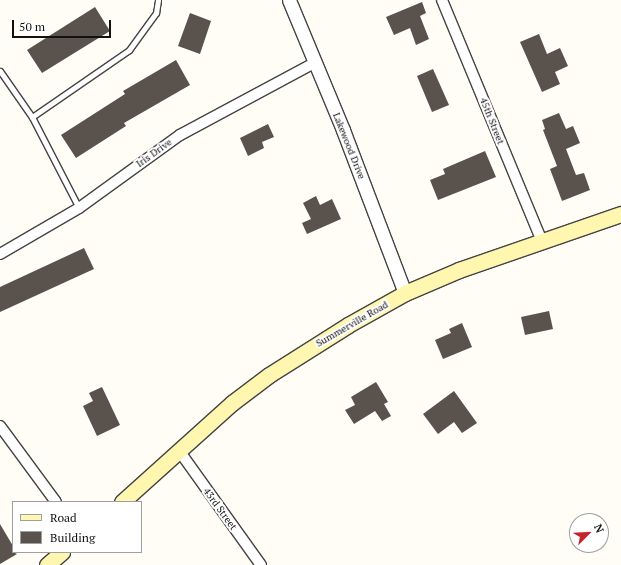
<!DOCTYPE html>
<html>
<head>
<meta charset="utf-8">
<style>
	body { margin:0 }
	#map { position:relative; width:621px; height:565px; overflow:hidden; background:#fffdf5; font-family:"PT Serif",serif }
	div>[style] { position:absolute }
	.building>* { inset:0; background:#5a524d }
	.roads { filter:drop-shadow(1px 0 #444) drop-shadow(-1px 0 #444) drop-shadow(0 1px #444) drop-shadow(0 -1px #444) }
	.service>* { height:5px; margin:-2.5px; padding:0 2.5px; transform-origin:2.5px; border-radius:2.5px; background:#fff }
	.minor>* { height:10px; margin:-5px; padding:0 5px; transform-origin:5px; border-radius:5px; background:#fff }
	.tertiary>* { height:13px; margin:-6.5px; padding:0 6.5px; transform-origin:6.5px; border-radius:6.5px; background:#fff }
	.secondary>* { height:15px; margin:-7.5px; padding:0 7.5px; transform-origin:7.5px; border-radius:7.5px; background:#fff6b0 }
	span { translate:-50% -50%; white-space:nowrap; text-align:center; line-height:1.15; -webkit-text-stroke:4px #fff; paint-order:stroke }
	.street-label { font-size:10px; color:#111 }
	.legend { position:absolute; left:12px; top:501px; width:130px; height:52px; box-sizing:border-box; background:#fff; border:1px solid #a0a0a0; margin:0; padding:5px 7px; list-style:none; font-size:12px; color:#111 }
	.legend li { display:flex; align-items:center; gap:8px; height:20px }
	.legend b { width:20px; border:1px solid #a0a0a0 }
	.north { position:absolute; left:569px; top:513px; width:40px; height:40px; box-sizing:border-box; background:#fff; border:1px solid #a0a0a0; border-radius:50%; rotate:66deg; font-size:11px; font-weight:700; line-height:16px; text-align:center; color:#111 }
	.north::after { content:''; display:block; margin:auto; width:14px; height:18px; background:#c4262e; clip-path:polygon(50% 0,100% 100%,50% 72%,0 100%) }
	.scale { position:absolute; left:12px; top:20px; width:99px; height:18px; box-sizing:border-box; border:2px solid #111; border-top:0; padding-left:5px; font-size:12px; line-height:14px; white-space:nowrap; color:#111; -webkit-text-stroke:3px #fff; paint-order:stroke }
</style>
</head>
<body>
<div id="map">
	<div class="building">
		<div style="clip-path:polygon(422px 2px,426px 13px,420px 16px,429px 39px,416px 45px,410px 28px,394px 35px,386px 17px)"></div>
		<div style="clip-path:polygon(95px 7px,110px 31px,42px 73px,27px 50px)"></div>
		<div style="clip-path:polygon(190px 13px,211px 21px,200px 54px,178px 46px)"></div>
		<div style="clip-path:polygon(539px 34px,547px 54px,560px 48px,568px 66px,555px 72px,560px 84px,542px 92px,520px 42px)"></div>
		<div style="clip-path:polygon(176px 60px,190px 85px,124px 123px,126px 126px,76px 158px,61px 135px,125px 94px,123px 91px)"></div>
		<div style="clip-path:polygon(433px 69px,449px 105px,432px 112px,417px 76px)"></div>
		<div style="clip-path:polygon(559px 113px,566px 129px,573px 126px,580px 143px,566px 149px,576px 175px,584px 173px,590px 190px,562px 201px,550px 169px,557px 166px,543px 130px,545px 129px,542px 120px)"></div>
		<div style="clip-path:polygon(268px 124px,274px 137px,262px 142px,264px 148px,248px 156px,240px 138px)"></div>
		<div style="clip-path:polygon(485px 151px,496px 177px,438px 200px,430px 180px,445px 174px,443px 169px)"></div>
		<div style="clip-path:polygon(316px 196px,320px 205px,332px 199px,341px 219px,307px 234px,302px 223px,311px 219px,303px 203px)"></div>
		<div style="clip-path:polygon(84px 248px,94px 269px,0 312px,0 287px)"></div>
		<div style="clip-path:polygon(549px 311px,553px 329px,525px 335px,521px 317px)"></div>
		<div style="clip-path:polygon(462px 323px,472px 347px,443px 359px,435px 340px,451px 333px,449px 329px)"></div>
		<div style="clip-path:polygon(376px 382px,388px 402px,384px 404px,391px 416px,382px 421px,375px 411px,354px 424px,345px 410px,355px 405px,351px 397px)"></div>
		<div style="clip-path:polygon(102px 387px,120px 425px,97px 436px,83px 406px,93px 401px,89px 393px)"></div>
		<div style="clip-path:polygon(454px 391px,477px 423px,462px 433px,454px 422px,438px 434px,423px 414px)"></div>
		<div style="clip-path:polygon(0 524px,13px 546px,13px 552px,17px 554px,0 564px)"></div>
	</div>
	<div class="roads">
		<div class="service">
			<div style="left:0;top:71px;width:56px;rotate:55.2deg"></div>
			<div style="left:32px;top:117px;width:102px;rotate:62.7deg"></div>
			<div style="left:32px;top:117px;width:118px;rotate:-34.6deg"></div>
			<div style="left:129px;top:50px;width:46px;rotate:-53.9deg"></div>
			<div style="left:156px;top:13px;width:13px;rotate:-81deg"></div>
		</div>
		<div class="minor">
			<div style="left:442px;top:0;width:261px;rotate:67.5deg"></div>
			<div style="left:0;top:254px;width:91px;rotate:-30.2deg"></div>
			<div style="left:79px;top:208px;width:125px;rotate:-35.9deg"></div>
			<div style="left:180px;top:135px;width:152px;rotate:-28.2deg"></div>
			<div style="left:0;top:426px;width:94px;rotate:53.6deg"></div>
			<div style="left:180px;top:452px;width:139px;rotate:54.4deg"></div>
		</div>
		<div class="tertiary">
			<div style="left:289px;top:0;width:141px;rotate:67.4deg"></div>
			<div style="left:343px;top:130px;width:174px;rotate:69.2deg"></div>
		</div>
		<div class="secondary">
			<div style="left:122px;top:502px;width:148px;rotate:-42deg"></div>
			<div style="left:232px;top:403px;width:46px;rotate:-37.1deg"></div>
			<div style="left:269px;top:375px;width:93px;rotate:-32.3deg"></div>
			<div style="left:348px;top:325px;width:65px;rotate:-29.3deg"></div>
			<div style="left:405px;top:293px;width:59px;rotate:-23.1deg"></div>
			<div style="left:459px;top:270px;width:171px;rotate:-19.1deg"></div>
			<div style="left:47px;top:565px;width:20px;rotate:-41deg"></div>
		</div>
	</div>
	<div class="street-label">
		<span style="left:492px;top:121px;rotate:68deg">45th Street</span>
		<span style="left:349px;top:146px;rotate:68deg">Lakewood Drive</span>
		<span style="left:154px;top:153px;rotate:-36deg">Iris Drive</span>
		<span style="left:352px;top:324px;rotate:-30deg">Summerville Road</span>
		<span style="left:220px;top:509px;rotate:54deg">43rd Street</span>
	</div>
	<ul class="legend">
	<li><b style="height:5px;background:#fff6b0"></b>Road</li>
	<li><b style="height:11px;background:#5a524d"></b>Building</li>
	</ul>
	<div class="north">N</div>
	<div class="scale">50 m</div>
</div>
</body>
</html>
